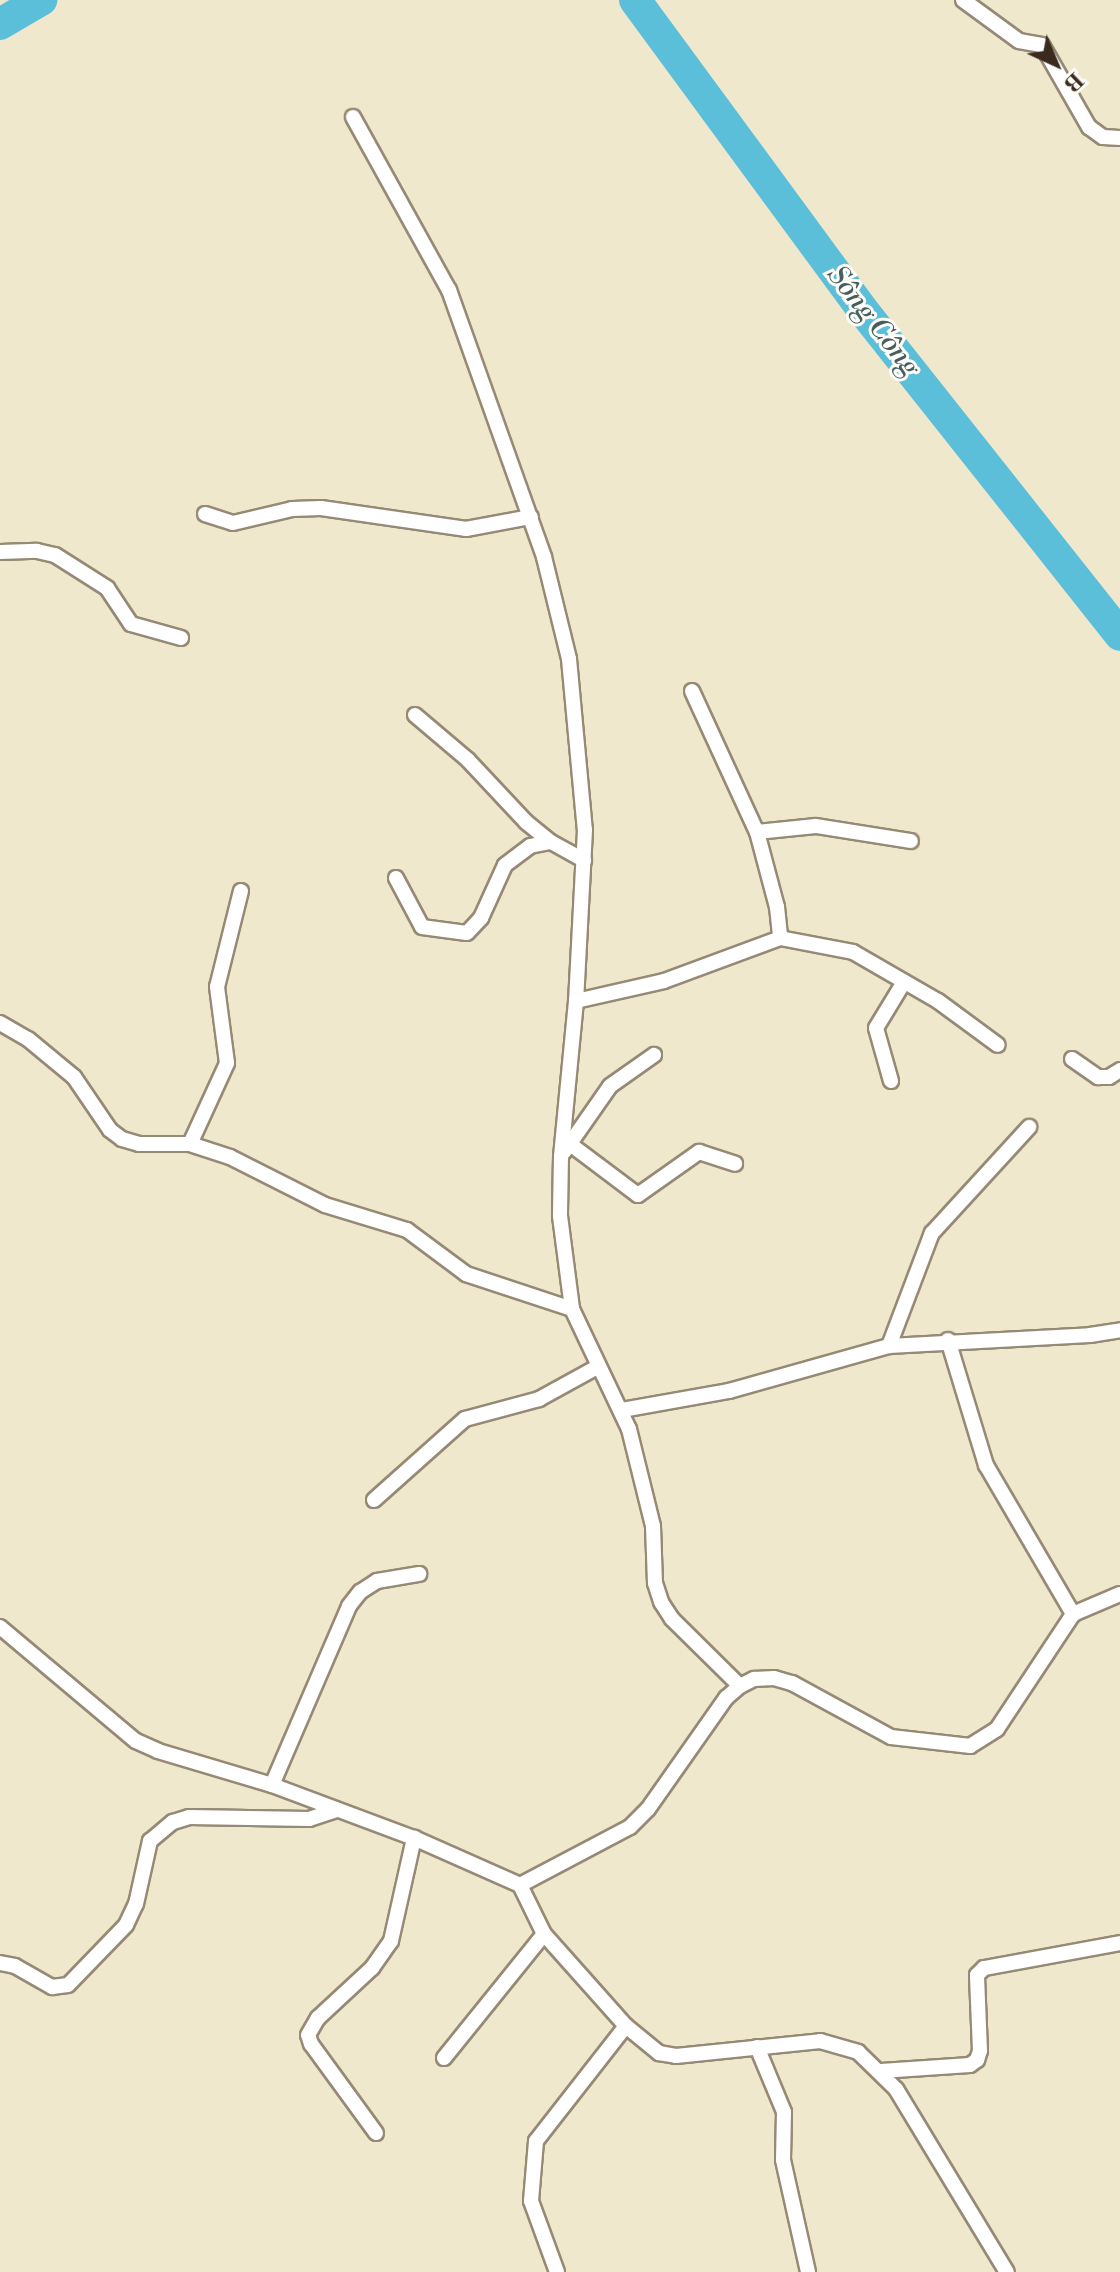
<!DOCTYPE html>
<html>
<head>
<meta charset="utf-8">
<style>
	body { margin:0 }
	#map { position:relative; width:1120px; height:2272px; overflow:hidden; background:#f0e8cd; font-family:"Libre Bodoni",serif }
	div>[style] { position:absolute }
	.river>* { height:32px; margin:-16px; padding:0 16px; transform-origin:16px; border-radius:16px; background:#5bbfd9 }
	.roads { filter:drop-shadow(2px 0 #968976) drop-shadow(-2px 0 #968976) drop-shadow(0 2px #968976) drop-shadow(0 -2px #968976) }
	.street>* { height:14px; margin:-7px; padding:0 7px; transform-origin:7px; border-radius:7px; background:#fff }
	span { translate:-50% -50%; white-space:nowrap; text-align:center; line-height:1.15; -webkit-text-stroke:6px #fdfcf7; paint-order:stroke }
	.water-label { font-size:28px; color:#465e5f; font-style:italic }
	.north { position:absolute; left:1016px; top:24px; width:80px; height:80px; -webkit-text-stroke:6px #fdfcf7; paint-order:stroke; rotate:136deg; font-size:22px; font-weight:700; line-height:32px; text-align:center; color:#3b2a1e }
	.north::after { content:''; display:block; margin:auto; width:28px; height:36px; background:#3b2a1e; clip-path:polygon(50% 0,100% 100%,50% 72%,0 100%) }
</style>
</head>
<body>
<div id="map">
	<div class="river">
		<div style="left:635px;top:0;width:382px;rotate:53.7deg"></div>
		<div style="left:861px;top:308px;width:417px;rotate:51.6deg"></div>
		<div style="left:0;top:24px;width:48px;rotate:-30.3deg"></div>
	</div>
	<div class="roads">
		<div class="street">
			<div style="left:963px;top:0;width:69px;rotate:36.2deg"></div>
			<div style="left:1019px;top:41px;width:23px;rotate:10deg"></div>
			<div style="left:1042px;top:45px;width:95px;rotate:60.2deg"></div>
			<div style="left:1089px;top:127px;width:17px;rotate:36deg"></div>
			<div style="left:1103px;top:137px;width:17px;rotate:3deg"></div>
			<div style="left:353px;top:117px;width:198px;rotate:61deg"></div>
			<div style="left:449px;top:290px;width:283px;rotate:70.4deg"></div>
			<div style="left:544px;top:557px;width:105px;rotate:76.2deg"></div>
			<div style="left:569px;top:659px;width:172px;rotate:84.7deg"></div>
			<div style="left:585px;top:830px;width:171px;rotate:93deg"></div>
			<div style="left:576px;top:1001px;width:156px;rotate:95.5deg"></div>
			<div style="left:561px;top:1156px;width:60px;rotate:91deg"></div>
			<div style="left:560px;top:1216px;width:94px;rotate:82.6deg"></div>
			<div style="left:572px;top:1309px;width:133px;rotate:64.6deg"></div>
			<div style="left:629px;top:1429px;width:100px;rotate:76.1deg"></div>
			<div style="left:653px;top:1526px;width:57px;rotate:88deg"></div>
			<div style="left:655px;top:1583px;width:20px;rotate:72deg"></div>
			<div style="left:661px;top:1602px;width:20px;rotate:57deg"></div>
			<div style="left:672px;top:1619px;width:95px;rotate:44.6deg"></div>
			<div style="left:205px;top:514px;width:29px;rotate:18deg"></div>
			<div style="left:233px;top:523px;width:61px;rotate:-13.3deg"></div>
			<div style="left:292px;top:509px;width:29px;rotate:-2deg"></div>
			<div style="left:321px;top:508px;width:147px;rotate:8.2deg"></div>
			<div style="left:466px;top:529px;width:66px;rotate:-10.5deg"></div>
			<div style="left:0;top:552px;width:37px;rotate:-2deg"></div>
			<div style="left:37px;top:551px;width:18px;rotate:13deg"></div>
			<div style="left:55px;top:555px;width:62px;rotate:32.4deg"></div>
			<div style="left:107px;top:588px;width:43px;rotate:56.3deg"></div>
			<div style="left:131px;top:624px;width:52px;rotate:15.6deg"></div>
			<div style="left:692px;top:691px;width:155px;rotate:65.3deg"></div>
			<div style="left:757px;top:832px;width:78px;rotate:75.1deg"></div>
			<div style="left:777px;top:907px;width:31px;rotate:84deg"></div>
			<div style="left:415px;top:715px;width:70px;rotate:40.3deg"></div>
			<div style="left:468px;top:760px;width:85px;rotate:46.9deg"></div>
			<div style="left:526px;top:822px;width:32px;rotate:39deg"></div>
			<div style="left:551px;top:842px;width:38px;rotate:29deg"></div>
			<div style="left:757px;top:832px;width:59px;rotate:-5.8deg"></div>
			<div style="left:816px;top:826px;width:96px;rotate:9deg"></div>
			<div style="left:396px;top:878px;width:55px;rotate:62deg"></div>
			<div style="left:422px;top:927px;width:45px;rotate:7.6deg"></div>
			<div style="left:467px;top:933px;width:21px;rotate:-47deg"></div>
			<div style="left:481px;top:918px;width:58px;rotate:-65.6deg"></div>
			<div style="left:505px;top:865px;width:31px;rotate:-37deg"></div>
			<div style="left:530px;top:846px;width:21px;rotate:-11deg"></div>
			<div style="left:576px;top:1001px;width:90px;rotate:-12.8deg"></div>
			<div style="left:664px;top:981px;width:124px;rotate:-20.3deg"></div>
			<div style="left:780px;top:938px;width:74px;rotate:10.9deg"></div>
			<div style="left:853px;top:952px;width:98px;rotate:30deg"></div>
			<div style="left:938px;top:1001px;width:74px;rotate:36.3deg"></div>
			<div style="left:0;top:1023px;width:32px;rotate:30deg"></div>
			<div style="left:28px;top:1039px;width:60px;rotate:39.6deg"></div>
			<div style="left:74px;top:1077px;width:64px;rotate:55.8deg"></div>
			<div style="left:110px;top:1130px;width:15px;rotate:37deg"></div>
			<div style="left:122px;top:1139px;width:18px;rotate:16deg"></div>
			<div style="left:139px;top:1144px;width:51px"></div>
			<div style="left:190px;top:1144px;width:42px;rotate:18deg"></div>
			<div style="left:230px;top:1157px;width:106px;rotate:26.8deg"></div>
			<div style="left:325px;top:1205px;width:86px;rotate:17deg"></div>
			<div style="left:407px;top:1230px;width:74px;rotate:36.7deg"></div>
			<div style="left:466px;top:1274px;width:112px;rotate:18.3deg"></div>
			<div style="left:1072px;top:1059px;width:32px;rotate:35deg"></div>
			<div style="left:1098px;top:1077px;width:11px"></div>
			<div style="left:1109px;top:1077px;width:13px;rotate:-32deg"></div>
			<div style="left:891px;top:1081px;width:55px;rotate:-105.8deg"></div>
			<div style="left:876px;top:1028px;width:54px;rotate:-58.7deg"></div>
			<div style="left:190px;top:1144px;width:89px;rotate:-65.4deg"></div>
			<div style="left:227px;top:1063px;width:77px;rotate:-97.5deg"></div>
			<div style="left:217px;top:987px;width:99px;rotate:-76deg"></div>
			<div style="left:570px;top:1144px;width:85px;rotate:36.9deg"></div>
			<div style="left:638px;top:1195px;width:75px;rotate:-35.2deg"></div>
			<div style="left:699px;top:1152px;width:38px;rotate:18deg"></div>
			<div style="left:564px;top:1152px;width:80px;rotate:-55.1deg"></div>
			<div style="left:610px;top:1086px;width:54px;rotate:-35.2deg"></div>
			<div style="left:948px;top:1340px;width:131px;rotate:73.1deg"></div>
			<div style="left:986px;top:1465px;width:173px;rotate:59.7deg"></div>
			<div style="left:889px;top:1346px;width:121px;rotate:-69.2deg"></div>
			<div style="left:932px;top:1233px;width:144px;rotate:-47.5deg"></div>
			<div style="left:622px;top:1410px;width:109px;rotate:-10.1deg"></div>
			<div style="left:729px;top:1391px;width:166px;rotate:-15.7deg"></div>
			<div style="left:889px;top:1346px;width:201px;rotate:-3.1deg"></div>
			<div style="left:1090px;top:1335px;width:30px;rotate:-9deg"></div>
			<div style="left:374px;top:1500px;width:122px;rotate:-41.7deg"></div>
			<div style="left:465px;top:1419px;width:77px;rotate:-15.1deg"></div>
			<div style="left:539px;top:1399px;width:68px;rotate:-28.8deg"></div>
			<div style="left:0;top:1627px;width:177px;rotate:40deg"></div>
			<div style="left:136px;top:1741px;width:24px;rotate:24deg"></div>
			<div style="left:158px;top:1751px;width:119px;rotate:16.6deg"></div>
			<div style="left:272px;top:1785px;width:152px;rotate:20.5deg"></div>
			<div style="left:414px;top:1838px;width:116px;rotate:23.9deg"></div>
			<div style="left:520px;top:1885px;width:55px;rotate:63.9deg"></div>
			<div style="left:544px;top:1934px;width:123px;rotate:48.3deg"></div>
			<div style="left:626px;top:2026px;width:43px;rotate:39.3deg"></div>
			<div style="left:659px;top:2053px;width:17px;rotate:10deg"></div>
			<div style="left:676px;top:2056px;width:145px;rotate:-5.9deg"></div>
			<div style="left:820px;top:2041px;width:40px;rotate:16deg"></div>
			<div style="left:858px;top:2052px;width:53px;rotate:44.2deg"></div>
			<div style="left:896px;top:2089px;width:214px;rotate:58.8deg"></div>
			<div style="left:272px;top:1785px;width:195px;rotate:-66.7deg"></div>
			<div style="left:349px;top:1606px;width:18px;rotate:-52deg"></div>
			<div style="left:360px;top:1592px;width:20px;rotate:-33deg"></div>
			<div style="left:377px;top:1581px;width:43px;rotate:-9.5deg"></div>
			<div style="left:520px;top:1885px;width:124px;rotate:-27.8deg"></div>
			<div style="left:630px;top:1827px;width:25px;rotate:-45deg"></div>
			<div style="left:648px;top:1809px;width:136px;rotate:-54.9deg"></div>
			<div style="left:726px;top:1698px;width:18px;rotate:-41deg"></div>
			<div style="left:740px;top:1686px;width:16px;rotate:-27deg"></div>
			<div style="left:754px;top:1679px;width:20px;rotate:-3deg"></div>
			<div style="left:774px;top:1678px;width:19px;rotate:16deg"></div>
			<div style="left:792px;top:1683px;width:113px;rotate:28.6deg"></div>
			<div style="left:891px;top:1737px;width:80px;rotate:6.5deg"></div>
			<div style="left:970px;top:1746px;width:32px;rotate:-32deg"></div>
			<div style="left:997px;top:1729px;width:138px;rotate:-56.5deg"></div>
			<div style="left:1073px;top:1614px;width:51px;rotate:-23.1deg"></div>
			<div style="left:0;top:1963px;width:15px;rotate:11deg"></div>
			<div style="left:15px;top:1966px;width:43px;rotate:29.6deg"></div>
			<div style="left:52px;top:1987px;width:16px;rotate:-7deg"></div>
			<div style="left:68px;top:1985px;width:83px;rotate:-46deg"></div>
			<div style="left:126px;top:1925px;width:23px;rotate:-65deg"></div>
			<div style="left:136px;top:1904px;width:65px;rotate:-77.5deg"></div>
			<div style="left:150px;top:1841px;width:30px;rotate:-40deg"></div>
			<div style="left:173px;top:1822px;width:17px;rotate:-17deg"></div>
			<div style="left:189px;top:1817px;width:120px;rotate:1deg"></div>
			<div style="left:309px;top:1819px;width:28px;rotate:-18deg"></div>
			<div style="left:757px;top:2047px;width:70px;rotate:67.4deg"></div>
			<div style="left:784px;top:2112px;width:48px;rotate:91.2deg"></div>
			<div style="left:783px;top:2160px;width:115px;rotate:77.4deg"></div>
			<div style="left:444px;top:2058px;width:159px;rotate:-51.1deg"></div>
			<div style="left:881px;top:2071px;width:89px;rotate:-3.9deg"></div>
			<div style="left:970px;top:2065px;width:9px;rotate:-36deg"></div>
			<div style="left:977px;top:2060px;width:9px;rotate:-72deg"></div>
			<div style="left:980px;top:2051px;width:76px;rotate:-92.3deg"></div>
			<div style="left:977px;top:1975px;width:10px;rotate:-45deg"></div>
			<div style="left:984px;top:1968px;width:138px;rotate:-10.4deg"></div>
			<div style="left:376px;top:2133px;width:110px;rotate:-126.1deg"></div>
			<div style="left:311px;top:2044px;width:9px;rotate:-108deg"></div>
			<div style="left:308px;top:2035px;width:20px;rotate:-60deg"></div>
			<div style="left:318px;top:2018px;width:74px;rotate:-42.8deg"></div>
			<div style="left:372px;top:1968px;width:33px;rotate:-55deg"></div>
			<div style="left:391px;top:1941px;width:106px;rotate:-77.4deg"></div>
			<div style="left:557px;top:2272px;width:76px;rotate:-110.1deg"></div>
			<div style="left:531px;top:2201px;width:60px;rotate:-85.2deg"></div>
			<div style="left:536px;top:2141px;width:146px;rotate:-52deg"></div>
		</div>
	</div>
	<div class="water-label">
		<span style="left:873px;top:321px;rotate:52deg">Sông Công</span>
	</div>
	<div class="north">B</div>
</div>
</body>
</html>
